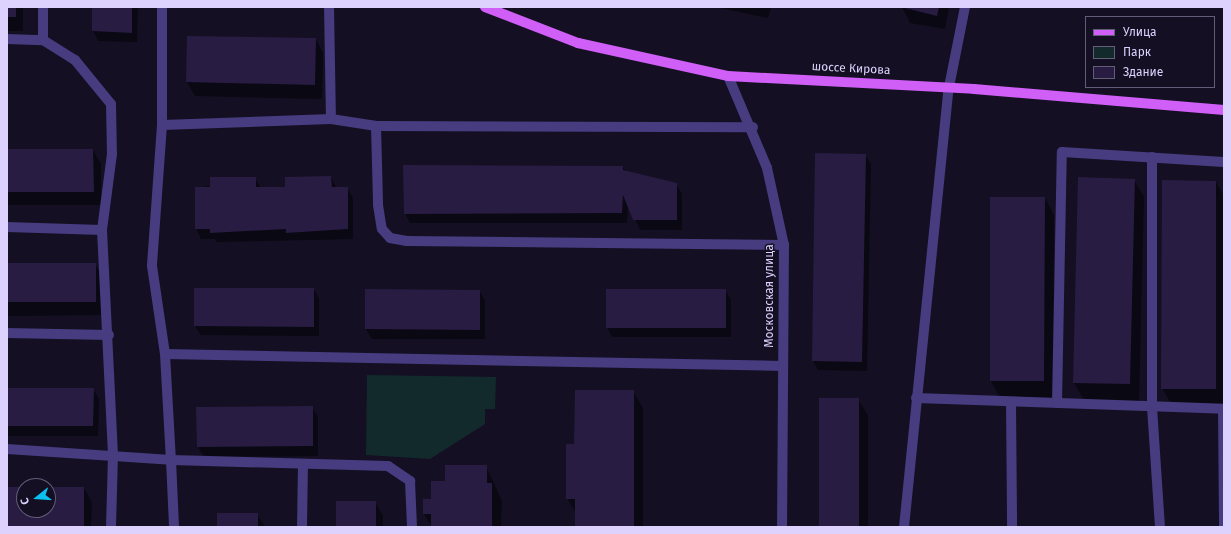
<!DOCTYPE html>
<html>
<head>
<meta charset="utf-8">
<style>
	body { margin:0 }
	#map { position:relative; width:1231px; height:534px; overflow:hidden; background:#140f22; font-family:"Fira Sans",sans-serif }
	div>[style] { position:absolute }
	.green>* { inset:0; background:#122a2c }
	.shadow>* { inset:0; background:#0007 }
	.building>* { inset:0; background:#281c42 }
	.lane>* { height:10px; margin:-5px; padding:0 5px; transform-origin:5px; border-radius:5px; background:#463c7f }
	.street>* { height:10px; margin:-5px; padding:0 5px; transform-origin:5px; border-radius:5px; background:#463c7f }
	.primary>* { height:10px; margin:-5px; padding:0 5px; transform-origin:5px; border-radius:5px; background:#cf5ff7 }
	span { translate:-50% -50%; white-space:nowrap; text-align:center; line-height:1.15; -webkit-text-stroke:3px #140f22; paint-order:stroke }
	.street-label { font-size:12px; color:#dcd2fd }
	.frame { position:absolute; inset:0; border:8px solid #dcd2fd; pointer-events:none }
	.legend { position:absolute; left:1085px; top:16px; width:130px; height:72px; box-sizing:border-box; background:#140f22; border:1px solid #645d7a; margin:0; padding:5px 7px; list-style:none; font-size:12px; color:#dcd2fd }
	.legend li { display:flex; align-items:center; gap:8px; height:20px }
	.legend b { width:20px; border:1px solid #645d7a }
	.north { position:absolute; left:16px; top:478px; width:40px; height:40px; box-sizing:border-box; background:#140f22; border:1px solid #645d7a; border-radius:50%; rotate:253deg; font-size:11px; font-weight:700; line-height:16px; text-align:center; color:#dcd2fd }
	.north::after { content:''; display:block; margin:auto; width:14px; height:18px; background:#0bc0ef; clip-path:polygon(50% 0,100% 100%,50% 72%,0 100%) }
</style>
</head>
<body>
<div id="map">
	<div class="green">
		<div style="clip-path:polygon(367px 375px,496px 377px,495px 409px,485px 409px,485px 424px,430px 459px,366px 455px)"></div>
	</div>
	<div class="shadow">
		<div style="clip-path:polygon(7px 7px,23px 7px,23px 31px,7px 31px)"></div>
		<div style="clip-path:polygon(93px 7px,138px 7px,137px 42px,98px 41px,93px 31px)"></div>
		<div style="clip-path:polygon(716px 7px,771px 7px,768px 18px)"></div>
		<div style="clip-path:polygon(902px 7px,949px 7px,945px 29px,910px 23px)"></div>
		<div style="clip-path:polygon(188px 37px,316px 39px,323px 53px,322px 99px,195px 96px,187px 82px)"></div>
		<div style="clip-path:polygon(7px 150px,93px 150px,101px 164px,101px 205px,7px 205px)"></div>
		<div style="clip-path:polygon(865px 155px,871px 164px,867px 371px,818px 370px,813px 361px)"></div>
		<div style="clip-path:polygon(623px 167px,626px 172px,676px 184px,682px 194px,682px 230px,640px 230px,628px 204px,627px 223px,410px 223px,405px 213px)"></div>
		<div style="clip-path:polygon(331px 177px,336px 187px,347px 188px,353px 198px,353px 239px,217px 242px,215px 239px,201px 239px,196px 229px,196px 188px,255px 178px,261px 188px,286px 188px)"></div>
		<div style="clip-path:polygon(1134px 180px,1144px 197px,1139px 401px,1084px 400px,1074px 383px)"></div>
		<div style="clip-path:polygon(1216px 182px,1224px 196px,1224px 405px,1172px 405px,1162px 388px)"></div>
		<div style="clip-path:polygon(1045px 198px,1054px 215px,1053px 398px,1000px 398px,991px 381px)"></div>
		<div style="clip-path:polygon(7px 264px,95px 264px,103px 278px,103px 315px,7px 316px)"></div>
		<div style="clip-path:polygon(314px 289px,319px 299px,319px 336px,201px 335px,195px 326px)"></div>
		<div style="clip-path:polygon(366px 290px,480px 291px,485px 301px,485px 339px,372px 339px,366px 329px)"></div>
		<div style="clip-path:polygon(725px 290px,731px 300px,731px 337px,612px 337px,607px 327px)"></div>
		<div style="clip-path:polygon(7px 389px,93px 389px,99px 399px,98px 436px,7px 436px)"></div>
		<div style="clip-path:polygon(633px 391px,643px 408px,643px 527px,576px 527px,576px 513px,567px 498px,575px 445px)"></div>
		<div style="clip-path:polygon(858px 399px,868px 416px,868px 527px,820px 527px)"></div>
		<div style="clip-path:polygon(312px 407px,318px 417px,318px 456px,204px 457px,198px 447px,198px 408px)"></div>
		<div style="clip-path:polygon(486px 466px,502px 501px,501px 527px,432px 527px,424px 514px,446px 482px)"></div>
		<div style="clip-path:polygon(7px 488px,24px 488px,24px 510px,48px 510px,48px 488px,84px 488px,92px 502px,91px 527px,7px 527px)"></div>
		<div style="clip-path:polygon(375px 502px,383px 516px,383px 527px,337px 527px)"></div>
		<div style="clip-path:polygon(257px 514px,265px 527px,218px 527px)"></div>
	</div>
	<div class="building">
		<div style="clip-path:polygon(7px 7px,16px 7px,16px 17px,7px 17px)"></div>
		<div style="clip-path:polygon(92px 7px,132px 7px,132px 33px,92px 31px)"></div>
		<div style="clip-path:polygon(901px 7px,939px 7px,937px 16px)"></div>
		<div style="clip-path:polygon(187px 36px,316px 38px,315px 85px,186px 82px)"></div>
		<div style="clip-path:polygon(7px 149px,93px 149px,94px 192px,7px 192px)"></div>
		<div style="clip-path:polygon(815px 153px,866px 154px,862px 362px,812px 361px)"></div>
		<div style="clip-path:polygon(403px 165px,623px 166px,623px 170px,677px 183px,677px 220px,633px 220px,623px 195px,622px 213px,404px 214px)"></div>
		<div style="clip-path:polygon(331px 176px,332px 187px,348px 187px,348px 229px,286px 233px,286px 229px,210px 233px,210px 229px,195px 229px,195px 187px,210px 187px,210px 177px,256px 177px,256px 187px,285px 187px,285px 177px)"></div>
		<div style="clip-path:polygon(1078px 177px,1135px 179px,1130px 384px,1073px 383px)"></div>
		<div style="clip-path:polygon(1162px 180px,1216px 181px,1216px 389px,1161px 389px)"></div>
		<div style="clip-path:polygon(990px 197px,1045px 197px,1044px 381px,990px 381px)"></div>
		<div style="clip-path:polygon(7px 263px,96px 263px,96px 302px,7px 302px)"></div>
		<div style="clip-path:polygon(194px 288px,314px 288px,314px 327px,194px 326px)"></div>
		<div style="clip-path:polygon(365px 289px,480px 290px,480px 330px,365px 329px)"></div>
		<div style="clip-path:polygon(606px 289px,726px 289px,726px 328px,606px 328px)"></div>
		<div style="clip-path:polygon(7px 388px,94px 388px,93px 426px,7px 426px)"></div>
		<div style="clip-path:polygon(575px 390px,634px 390px,634px 527px,575px 527px,575px 499px,566px 499px,566px 444px,574px 444px)"></div>
		<div style="clip-path:polygon(819px 398px,859px 398px,859px 527px,819px 527px)"></div>
		<div style="clip-path:polygon(313px 406px,313px 446px,197px 447px,196px 407px)"></div>
		<div style="clip-path:polygon(445px 465px,487px 465px,487px 483px,492px 483px,492px 527px,431px 527px,431px 514px,423px 514px,423px 499px,431px 499px,431px 481px,445px 481px)"></div>
		<div style="clip-path:polygon(7px 487px,24px 487px,24px 510px,48px 510px,48px 487px,84px 487px,84px 527px,7px 527px)"></div>
		<div style="clip-path:polygon(336px 501px,376px 501px,376px 527px,336px 527px)"></div>
		<div style="clip-path:polygon(217px 513px,258px 513px,258px 527px,217px 527px)"></div>
	</div>
	<div class="lane">
		<div style="left:162px;top:7px;width:118px;rotate:90deg"></div>
		<div style="left:162px;top:125px;width:169px;rotate:-2deg"></div>
		<div style="left:331px;top:119px;width:46px;rotate:8.8deg"></div>
		<div style="left:376px;top:126px;width:377px;rotate:0.2deg"></div>
		<div style="left:329px;top:7px;width:112px;rotate:89deg"></div>
		<div style="left:7px;top:39px;width:36px;rotate:2deg"></div>
		<div style="left:43px;top:40px;width:33px;rotate:-90deg"></div>
		<div style="left:43px;top:40px;width:38px;rotate:32deg"></div>
		<div style="left:75px;top:60px;width:57px;rotate:50.7deg"></div>
		<div style="left:111px;top:104px;width:50px;rotate:88.9deg"></div>
		<div style="left:112px;top:154px;width:77px;rotate:97.5deg"></div>
		<div style="left:162px;top:125px;width:141px;rotate:94.1deg"></div>
		<div style="left:152px;top:266px;width:89px;rotate:81.6deg"></div>
		<div style="left:165px;top:354px;width:106px;rotate:86.8deg"></div>
		<div style="left:171px;top:460px;width:217px;rotate:1.6deg"></div>
		<div style="left:388px;top:466px;width:27px;rotate:34deg"></div>
		<div style="left:410px;top:481px;width:46px;rotate:87.5deg"></div>
		<div style="left:376px;top:126px;width:79px;rotate:88.5deg"></div>
		<div style="left:378px;top:205px;width:24px;rotate:81deg"></div>
		<div style="left:382px;top:229px;width:12px;rotate:48deg"></div>
		<div style="left:390px;top:238px;width:17px;rotate:10deg"></div>
		<div style="left:407px;top:241px;width:377px;rotate:0.6deg"></div>
		<div style="left:1152px;top:157px;width:250px;rotate:90deg"></div>
		<div style="left:1152px;top:407px;width:120px;rotate:86.2deg"></div>
		<div style="left:7px;top:227px;width:95px;rotate:1.8deg"></div>
		<div style="left:102px;top:230px;width:225px;rotate:87.2deg"></div>
		<div style="left:113px;top:455px;width:72px;rotate:91.6deg"></div>
		<div style="left:7px;top:333px;width:102px;rotate:1.1deg"></div>
		<div style="left:165px;top:354px;width:618px;rotate:1.11deg"></div>
		<div style="left:916px;top:398px;width:308px;rotate:2deg"></div>
		<div style="left:1011px;top:402px;width:125px;rotate:89.5deg"></div>
		<div style="left:1057px;top:403px;width:251px;rotate:-88.9deg"></div>
		<div style="left:1062px;top:152px;width:162px;rotate:3.5deg"></div>
		<div style="left:1223px;top:409px;width:118px;rotate:89.5deg"></div>
		<div style="left:7px;top:449px;width:164px;rotate:3.8deg"></div>
		<div style="left:171px;top:460px;width:67px;rotate:87.4deg"></div>
		<div style="left:302px;top:527px;width:63px;rotate:-89.1deg"></div>
		<div style="left:904px;top:527px;width:442px;rotate:-84.2deg"></div>
		<div style="left:949px;top:87px;width:82px;rotate:-78.7deg"></div>
	</div>
	<div class="street">
		<div style="left:728px;top:76px;width:100px;rotate:67deg"></div>
		<div style="left:767px;top:168px;width:79px;rotate:77.6deg"></div>
		<div style="left:784px;top:245px;width:282px;rotate:90.4deg"></div>
	</div>
	<div class="primary">
		<div style="left:485px;top:7px;width:100px;rotate:21.2deg"></div>
		<div style="left:578px;top:43px;width:154px;rotate:12.4deg"></div>
		<div style="left:728px;top:76px;width:246px;rotate:3deg"></div>
		<div style="left:974px;top:89px;width:251px;rotate:4.8deg"></div>
	</div>
	<div class="street-label">
		<span style="left:851px;top:69px;rotate:3deg">шоссе Кирова</span>
		<span style="left:770px;top:296px;rotate:-90deg">Московская улица</span>
	</div>
	<div class="frame"></div>
	<ul class="legend">
	<li><b style="height:5px;background:#cf5ff7"></b>Улица</li>
	<li><b style="height:11px;background:#122a2c"></b>Парк</li>
	<li><b style="height:11px;background:#281c42"></b>Здание</li>
	</ul>
	<div class="north">С</div>
</div>
</body>
</html>
